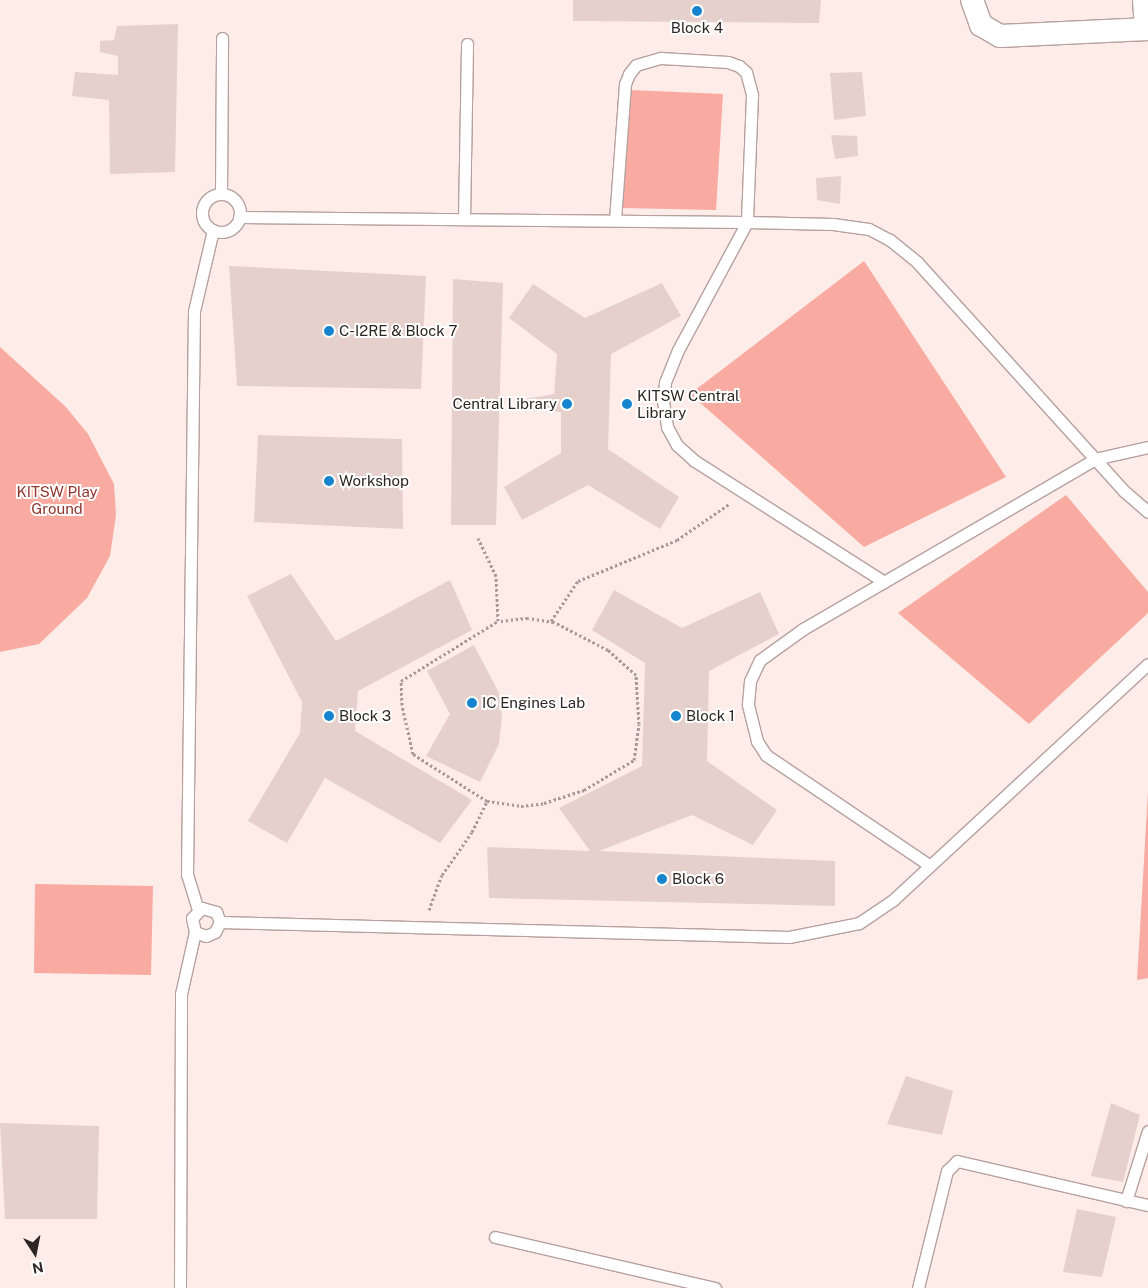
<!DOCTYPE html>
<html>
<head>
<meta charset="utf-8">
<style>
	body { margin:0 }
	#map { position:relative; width:1148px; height:1288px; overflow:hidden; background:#feece9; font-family:"Public Sans",sans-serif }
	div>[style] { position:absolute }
	.green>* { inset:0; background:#f9aba1 }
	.building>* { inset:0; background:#e6d0cc }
	.path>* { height:3px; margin-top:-1.5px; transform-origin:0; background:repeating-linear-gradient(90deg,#a69996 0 2.5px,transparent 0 5px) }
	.roads { filter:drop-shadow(1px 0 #b6a19e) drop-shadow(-1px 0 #b6a19e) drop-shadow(0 1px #b6a19e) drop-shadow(0 -1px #b6a19e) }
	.service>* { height:11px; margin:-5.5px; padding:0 5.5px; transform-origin:5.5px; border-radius:5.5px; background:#fff }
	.service>.ring { margin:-5.5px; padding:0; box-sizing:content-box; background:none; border:11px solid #fff; border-radius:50% }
	.minor>* { height:22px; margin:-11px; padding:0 11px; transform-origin:11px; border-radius:11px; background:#fff }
	.dots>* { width:14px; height:14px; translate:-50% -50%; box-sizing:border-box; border:2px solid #fff; border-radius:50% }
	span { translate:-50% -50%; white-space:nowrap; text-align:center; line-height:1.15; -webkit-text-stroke:4px #fff; paint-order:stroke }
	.poi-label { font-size:15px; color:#2e2625 }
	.left { translate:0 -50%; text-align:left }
	.right { translate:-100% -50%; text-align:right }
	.park-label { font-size:15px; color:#90352d }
	.north { position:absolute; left:10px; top:1228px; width:50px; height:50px; -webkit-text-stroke:4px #fff; paint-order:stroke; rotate:169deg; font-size:14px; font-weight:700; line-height:20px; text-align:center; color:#2e2625 }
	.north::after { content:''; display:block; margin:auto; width:18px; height:22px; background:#2e2625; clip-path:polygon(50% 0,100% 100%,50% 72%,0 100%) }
</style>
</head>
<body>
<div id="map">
	<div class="green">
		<div style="clip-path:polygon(631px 90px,723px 94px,716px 210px,621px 208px)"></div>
		<div style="clip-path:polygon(864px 261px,1006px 477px,864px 547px,690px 394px)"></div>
		<div style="clip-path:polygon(0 347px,66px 407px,88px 434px,114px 484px,116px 515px,110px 556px,87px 598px,39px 644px,0 652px)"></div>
		<div style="clip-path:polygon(1066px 495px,1148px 592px,1148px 613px,1029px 724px,898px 613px)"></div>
		<div style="clip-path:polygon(1148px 791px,1148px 978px,1137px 980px)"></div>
		<div style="clip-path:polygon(35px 884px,153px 886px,151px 975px,34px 973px)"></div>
	</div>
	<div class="building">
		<div style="clip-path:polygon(573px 0,821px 0,819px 23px,573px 21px)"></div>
		<div style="clip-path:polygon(178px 24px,175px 172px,110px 174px,109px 100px,72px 96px,75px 72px,118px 75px,118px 56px,100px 52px,100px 41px,114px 40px,117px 26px)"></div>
		<div style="clip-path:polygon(862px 72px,866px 116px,834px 120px,830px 73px)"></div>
		<div style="clip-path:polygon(831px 135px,857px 136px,858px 156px,835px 159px)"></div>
		<div style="clip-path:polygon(841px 176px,840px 204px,817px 200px,816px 178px)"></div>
		<div style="clip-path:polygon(229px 266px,426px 276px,421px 389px,237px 386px)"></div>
		<div style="clip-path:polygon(453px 279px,503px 283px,496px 525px,451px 525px)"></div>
		<div style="clip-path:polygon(662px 283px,681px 316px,611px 354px,608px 449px,679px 497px,660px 529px,588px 485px,522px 520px,504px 487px,561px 453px,561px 412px,523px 410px,525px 399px,554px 394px,557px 354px,509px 318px,533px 284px,585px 318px)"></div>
		<div style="clip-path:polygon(258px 435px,402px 439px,403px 529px,254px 522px)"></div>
		<div style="clip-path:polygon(291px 574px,336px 641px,450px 580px,472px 630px,358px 691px,355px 731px,472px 800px,440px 843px,325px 778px,287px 843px,248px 821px,300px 733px,302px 702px,247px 596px)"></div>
		<div style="clip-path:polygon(614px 590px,682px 628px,760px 592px,779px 634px,709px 671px,707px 761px,777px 810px,753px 845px,692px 815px,599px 851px,835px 861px,835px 906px,489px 898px,487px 847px,590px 851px,559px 808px,642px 766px,645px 663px,592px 630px)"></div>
		<div style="clip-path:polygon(474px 645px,499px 693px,502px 716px,499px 744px,480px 782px,426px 756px,450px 714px,427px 671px)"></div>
		<div style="clip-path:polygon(906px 1076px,953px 1091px,942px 1135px,887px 1124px)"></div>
		<div style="clip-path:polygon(1111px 1103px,1140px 1115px,1123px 1182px,1091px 1176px)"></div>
		<div style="clip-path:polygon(0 1123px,99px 1126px,97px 1219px,5px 1219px)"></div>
		<div style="clip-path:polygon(1077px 1209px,1116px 1217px,1102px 1277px,1063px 1272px)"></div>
	</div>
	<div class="path">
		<div style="left:551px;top:621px;width:48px;rotate:-56deg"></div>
		<div style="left:578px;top:581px;width:107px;rotate:-22.5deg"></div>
		<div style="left:677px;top:540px;width:63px;rotate:-34.7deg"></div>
		<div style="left:487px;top:801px;width:34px;rotate:8deg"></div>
		<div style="left:521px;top:806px;width:23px;rotate:-7deg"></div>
		<div style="left:544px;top:803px;width:42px;rotate:-18deg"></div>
		<div style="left:584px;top:790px;width:58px;rotate:-31deg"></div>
		<div style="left:634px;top:760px;width:36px;rotate:-82deg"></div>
		<div style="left:639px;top:724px;width:49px;rotate:-93.5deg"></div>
		<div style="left:636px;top:675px;width:38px;rotate:-138deg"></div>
		<div style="left:608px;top:650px;width:61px;rotate:-152.6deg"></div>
		<div style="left:554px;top:622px;width:26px;rotate:-171deg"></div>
		<div style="left:528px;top:618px;width:30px;rotate:174deg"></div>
		<div style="left:429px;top:910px;width:37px;rotate:-70deg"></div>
		<div style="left:442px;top:875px;width:52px;rotate:-55.1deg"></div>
		<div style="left:472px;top:832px;width:34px;rotate:-64deg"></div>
		<div style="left:487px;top:801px;width:88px;rotate:-147.6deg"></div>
		<div style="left:413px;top:754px;width:50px;rotate:-102.7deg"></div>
		<div style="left:402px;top:705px;width:24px;rotate:-92deg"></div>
		<div style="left:401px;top:681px;width:114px;rotate:-31.7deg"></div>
		<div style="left:498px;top:621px;width:45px;rotate:-92.5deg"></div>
		<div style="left:496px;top:576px;width:42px;rotate:-115.3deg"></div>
	</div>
	<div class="roads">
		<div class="service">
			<div style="left:221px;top:194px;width:156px;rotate:-89.6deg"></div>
			<div class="ring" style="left:202px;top:194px;width:27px;height:27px"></div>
			<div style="left:239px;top:217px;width:508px;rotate:0.56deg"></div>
			<div style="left:747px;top:222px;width:86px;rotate:1.3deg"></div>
			<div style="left:833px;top:224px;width:36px;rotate:8deg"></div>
			<div style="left:869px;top:229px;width:24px;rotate:28deg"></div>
			<div style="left:890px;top:240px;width:35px;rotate:39deg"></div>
			<div style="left:917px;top:262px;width:309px;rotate:47.9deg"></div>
			<div style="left:1124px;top:491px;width:32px;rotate:41deg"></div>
			<div style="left:464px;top:219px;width:175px;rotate:-89deg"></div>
			<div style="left:615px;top:220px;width:136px;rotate:-85.8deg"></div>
			<div style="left:625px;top:84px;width:11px;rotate:-68deg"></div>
			<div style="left:629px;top:74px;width:11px;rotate:-52deg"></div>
			<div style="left:636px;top:65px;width:26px;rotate:-16deg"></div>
			<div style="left:661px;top:58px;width:67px;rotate:3.4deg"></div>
			<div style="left:728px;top:62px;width:12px;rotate:20deg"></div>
			<div style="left:739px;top:66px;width:9px;rotate:41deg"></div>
			<div style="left:746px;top:72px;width:24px;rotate:75deg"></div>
			<div style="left:752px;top:95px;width:127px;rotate:92.3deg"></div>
			<div style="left:747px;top:222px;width:145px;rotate:118.3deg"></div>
			<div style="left:678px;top:350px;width:35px;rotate:112deg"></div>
			<div style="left:665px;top:383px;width:18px;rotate:96deg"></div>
			<div style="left:663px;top:401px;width:26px;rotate:81deg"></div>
			<div style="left:667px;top:427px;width:21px;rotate:61deg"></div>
			<div style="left:677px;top:445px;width:24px;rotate:42deg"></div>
			<div style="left:695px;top:461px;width:224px;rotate:32.6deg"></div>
			<div style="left:929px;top:865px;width:197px;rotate:-146deg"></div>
			<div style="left:766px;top:755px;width:17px;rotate:-123deg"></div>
			<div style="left:757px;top:741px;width:38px;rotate:-104deg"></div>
			<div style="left:748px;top:704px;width:23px;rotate:-85deg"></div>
			<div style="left:750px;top:681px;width:23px;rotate:-65deg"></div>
			<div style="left:760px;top:660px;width:53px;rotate:-35.8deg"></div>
			<div style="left:803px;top:629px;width:338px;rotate:-30.2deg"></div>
			<div style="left:1095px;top:459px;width:54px;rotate:-12.8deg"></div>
			<div style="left:198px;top:910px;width:37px;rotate:-107deg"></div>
			<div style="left:187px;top:875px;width:564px;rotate:-89.29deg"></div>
			<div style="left:194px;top:311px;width:83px;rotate:-76.8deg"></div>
			<div style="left:220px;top:922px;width:569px;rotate:1.51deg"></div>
			<div style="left:789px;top:937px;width:71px;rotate:-11.3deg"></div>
			<div style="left:859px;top:923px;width:41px;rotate:-34.1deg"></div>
			<div style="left:893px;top:900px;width:347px;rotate:-42.8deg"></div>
			<div style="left:1126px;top:1201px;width:73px;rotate:-72.6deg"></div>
			<div style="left:495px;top:1237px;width:226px;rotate:13.1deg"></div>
			<div style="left:180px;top:1288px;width:294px;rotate:-89.8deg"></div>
			<div style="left:181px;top:994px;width:64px;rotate:-77.3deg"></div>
			<div style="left:195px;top:932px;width:14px;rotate:-102deg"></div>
			<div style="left:192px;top:918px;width:14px;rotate:-45deg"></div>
			<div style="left:202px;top:908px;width:15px;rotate:16deg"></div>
			<div style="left:216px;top:912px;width:11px;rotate:68deg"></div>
			<div style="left:220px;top:922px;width:11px;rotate:117deg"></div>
			<div style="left:215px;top:932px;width:10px;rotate:156deg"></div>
			<div style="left:206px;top:936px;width:12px;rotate:-160deg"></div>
			<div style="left:918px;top:1288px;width:121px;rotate:-76.1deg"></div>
			<div style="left:947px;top:1171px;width:14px;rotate:-45deg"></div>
			<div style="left:957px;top:1161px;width:196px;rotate:13deg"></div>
		</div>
		<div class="minor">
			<div style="left:972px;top:0;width:27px;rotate:70deg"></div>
			<div style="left:981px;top:25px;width:22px;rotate:30deg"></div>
			<div style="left:1000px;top:36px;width:148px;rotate:-2.7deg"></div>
			<div style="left:1144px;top:0;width:29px;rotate:86deg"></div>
		</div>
	</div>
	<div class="dots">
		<div style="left:697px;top:11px;background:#1684ce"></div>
		<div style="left:329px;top:331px;background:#1684ce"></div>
		<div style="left:567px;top:404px;background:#1684ce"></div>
		<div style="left:627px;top:404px;background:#1684ce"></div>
		<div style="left:329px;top:481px;background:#1684ce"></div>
		<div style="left:472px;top:703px;background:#1684ce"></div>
		<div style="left:329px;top:716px;background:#1684ce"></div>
		<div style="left:676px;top:716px;background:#1684ce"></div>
		<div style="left:662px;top:879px;background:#1684ce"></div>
	</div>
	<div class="poi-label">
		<span style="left:697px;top:28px">Block 4</span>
		<span class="left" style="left:339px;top:331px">C-I2RE &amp; Block 7</span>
		<span class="left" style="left:637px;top:404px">KITSW Central<br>Library</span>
		<span class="right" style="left:557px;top:404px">Central Library</span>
		<span class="left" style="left:339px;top:481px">Workshop</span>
		<span class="left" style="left:482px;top:703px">IC Engines Lab</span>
		<span class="left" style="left:339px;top:716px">Block 3</span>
		<span class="left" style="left:686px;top:716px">Block 1</span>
		<span class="left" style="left:672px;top:879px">Block 6</span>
	</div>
	<div class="park-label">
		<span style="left:57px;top:500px">KITSW Play<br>Ground</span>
	</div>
	<div class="north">N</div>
</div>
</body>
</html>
